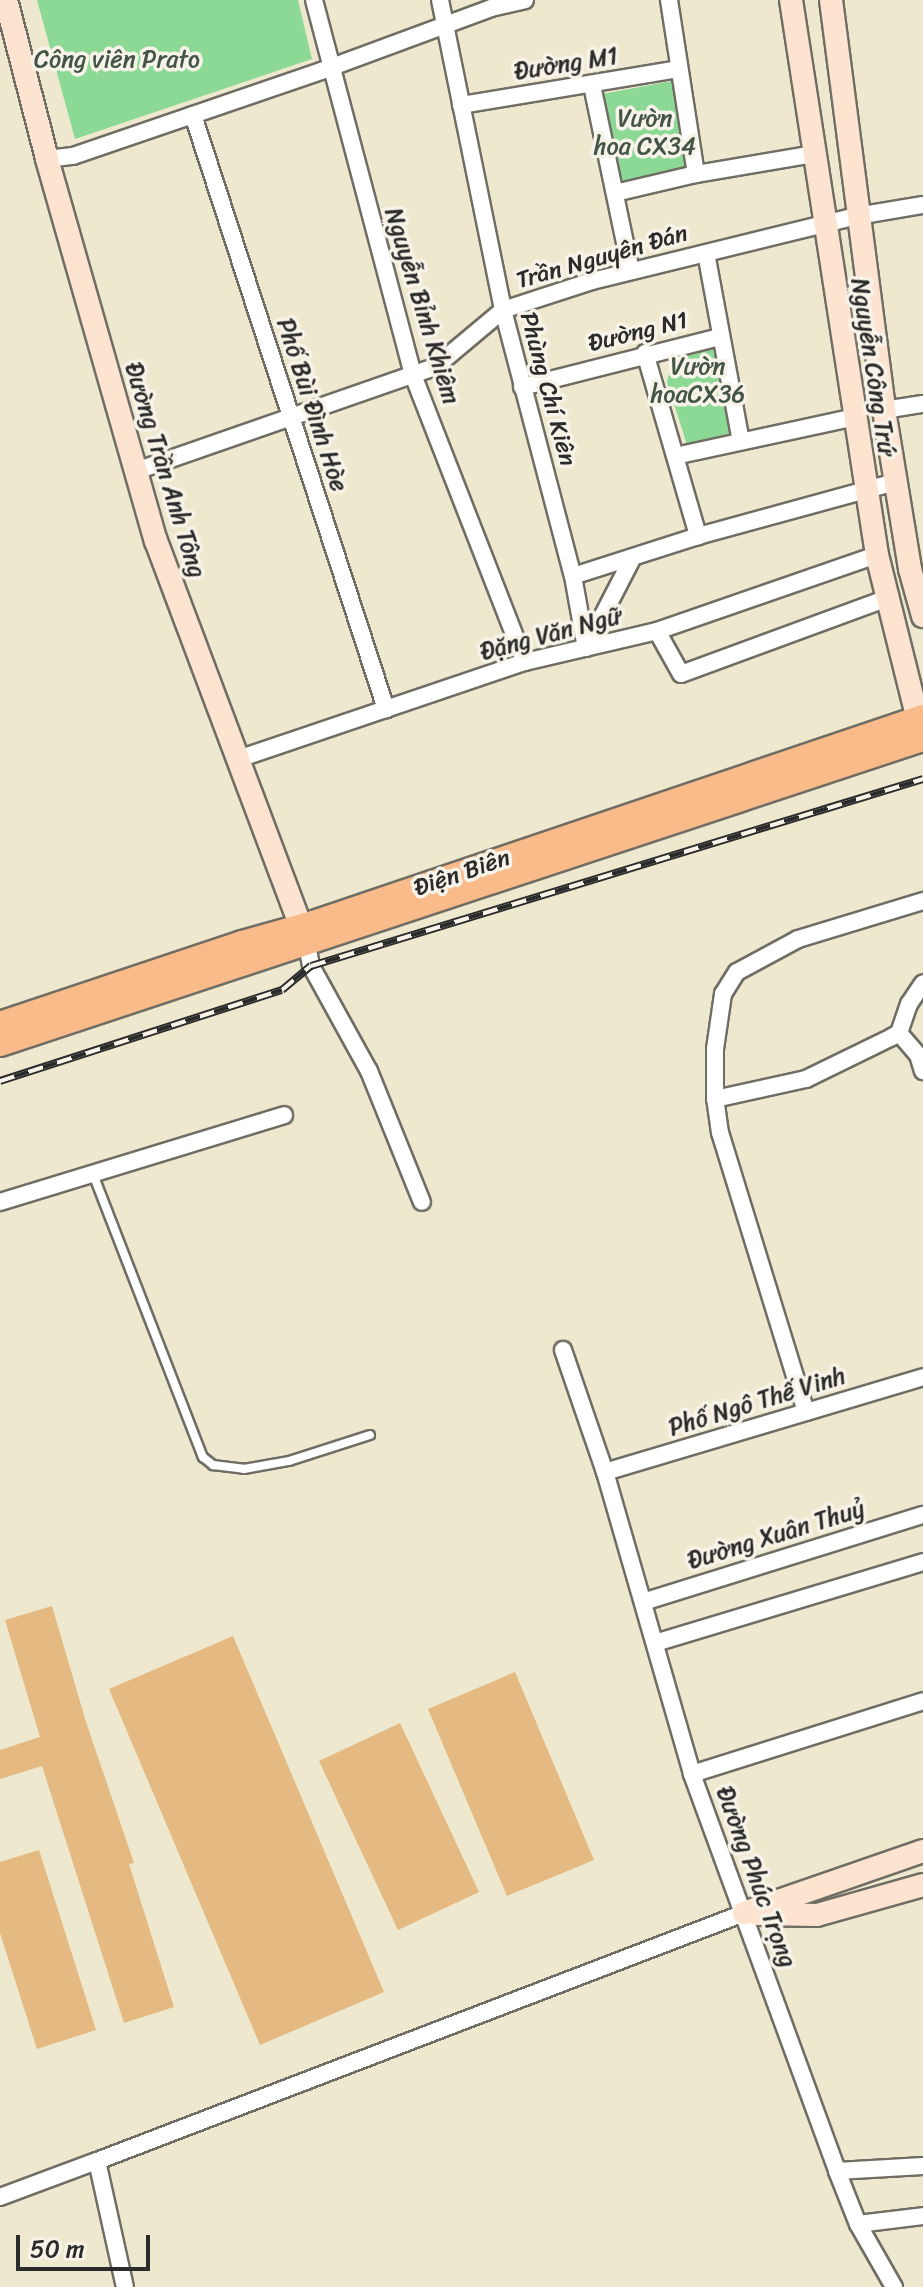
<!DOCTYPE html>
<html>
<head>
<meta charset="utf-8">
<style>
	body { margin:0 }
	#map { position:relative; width:923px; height:2287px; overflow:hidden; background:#eee8ce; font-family:Sriracha,sans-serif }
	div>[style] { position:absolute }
	.green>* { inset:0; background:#8cd996 }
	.building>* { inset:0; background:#e4b982 }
	.roads { filter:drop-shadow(2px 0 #6f6d64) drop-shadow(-2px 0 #6f6d64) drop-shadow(0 2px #6f6d64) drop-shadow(0 -2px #6f6d64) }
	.lane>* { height:8px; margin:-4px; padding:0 4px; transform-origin:4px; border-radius:4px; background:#fff }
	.street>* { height:16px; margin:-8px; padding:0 8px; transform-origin:8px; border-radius:8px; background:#fff }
	.secondary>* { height:22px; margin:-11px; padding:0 11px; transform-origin:11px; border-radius:11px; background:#fde4d1 }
	.primary>* { height:24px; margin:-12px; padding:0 12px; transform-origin:12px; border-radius:12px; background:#fabb8b }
	.rail>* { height:8px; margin-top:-4px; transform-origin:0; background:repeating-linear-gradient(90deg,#f7f3e8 0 15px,#2b2b2b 0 30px); box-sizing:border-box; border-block:2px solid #2b2b2b }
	span { translate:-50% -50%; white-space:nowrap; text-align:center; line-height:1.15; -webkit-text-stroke:7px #f7f3e8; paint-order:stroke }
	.park-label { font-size:24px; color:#435646 }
	.street-label { font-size:24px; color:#2b2b2b }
	.scale { position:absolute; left:16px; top:2235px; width:134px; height:36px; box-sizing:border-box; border:4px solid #2b2b2b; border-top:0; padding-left:10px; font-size:24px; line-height:28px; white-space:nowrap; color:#2b2b2b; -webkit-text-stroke:6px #f7f3e8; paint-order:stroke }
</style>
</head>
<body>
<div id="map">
	<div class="green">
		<div style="clip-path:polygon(37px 0,298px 0,312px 59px,75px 139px)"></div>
		<div style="clip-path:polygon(672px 81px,686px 171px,632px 185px,621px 179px,602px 94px)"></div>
		<div style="clip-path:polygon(720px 337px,741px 441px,689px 451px,667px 382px,673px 357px)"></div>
	</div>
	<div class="building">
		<div style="clip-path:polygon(52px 1606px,86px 1722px,134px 1863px,129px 1864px,174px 2007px,124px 2023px,42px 1766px,0 1779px,0 1750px,40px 1737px,5px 1620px)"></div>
		<div style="clip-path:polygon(233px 1636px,384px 1992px,260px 2045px,109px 1689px)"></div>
		<div style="clip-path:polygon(515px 1672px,594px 1860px,507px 1896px,428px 1709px)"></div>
		<div style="clip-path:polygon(400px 1723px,479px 1892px,398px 1930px,319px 1761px)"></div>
		<div style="clip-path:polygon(39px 1850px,96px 2030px,37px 2049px,0 1933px,0 1862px)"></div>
	</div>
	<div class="roads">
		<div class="lane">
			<div style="left:93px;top:1174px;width:304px;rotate:68.8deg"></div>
			<div style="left:203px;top:1457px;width:13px;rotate:39deg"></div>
			<div style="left:213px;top:1465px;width:31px;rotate:7deg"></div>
			<div style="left:244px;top:1469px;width:46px;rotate:-10.1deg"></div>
			<div style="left:289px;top:1461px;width:85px;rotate:-17.8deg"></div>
		</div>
		<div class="street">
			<div style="left:314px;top:0;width:388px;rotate:75.2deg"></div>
			<div style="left:413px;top:375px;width:308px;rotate:68.7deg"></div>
			<div style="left:440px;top:0;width:316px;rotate:78.5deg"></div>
			<div style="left:503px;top:310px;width:275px;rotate:75.3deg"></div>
			<div style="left:573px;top:576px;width:73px;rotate:79.8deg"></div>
			<div style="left:669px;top:0;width:176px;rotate:81.2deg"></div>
			<div style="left:592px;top:85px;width:190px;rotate:78.2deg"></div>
			<div style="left:461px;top:105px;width:221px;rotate:-9.4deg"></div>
			<div style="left:193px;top:115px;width:625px;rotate:72deg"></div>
			<div style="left:47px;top:159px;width:26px;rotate:-7deg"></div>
			<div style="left:73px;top:156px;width:262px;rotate:-18.9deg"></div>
			<div style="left:321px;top:71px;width:181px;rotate:-20.3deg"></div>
			<div style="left:491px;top:8px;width:35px;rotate:-13deg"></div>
			<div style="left:615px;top:193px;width:83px;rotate:-13.2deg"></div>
			<div style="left:696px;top:174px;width:120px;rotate:-9.6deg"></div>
			<div style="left:706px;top:253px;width:191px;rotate:79.5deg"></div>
			<div style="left:645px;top:353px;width:191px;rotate:73.8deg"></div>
			<div style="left:522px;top:387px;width:204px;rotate:-14.2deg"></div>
			<div style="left:884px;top:410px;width:39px;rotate:-9deg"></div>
			<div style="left:675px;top:456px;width:184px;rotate:-12.2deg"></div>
			<div style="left:136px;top:471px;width:317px;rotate:-19.2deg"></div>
			<div style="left:435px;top:367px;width:89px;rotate:-40deg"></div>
			<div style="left:503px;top:310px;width:94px;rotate:-18deg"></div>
			<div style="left:592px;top:281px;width:273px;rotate:-13.8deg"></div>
			<div style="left:857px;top:216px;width:67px;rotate:-9.5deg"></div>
			<div style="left:573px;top:576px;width:131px;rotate:-17.7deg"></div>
			<div style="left:698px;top:536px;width:204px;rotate:-15.3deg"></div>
			<div style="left:657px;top:631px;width:49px;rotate:60.8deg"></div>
			<div style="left:681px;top:674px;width:221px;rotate:-20.2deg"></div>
			<div style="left:586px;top:648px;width:102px;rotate:-62.7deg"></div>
			<div style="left:238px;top:759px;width:303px;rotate:-18.7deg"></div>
			<div style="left:525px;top:662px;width:136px;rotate:-13.2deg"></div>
			<div style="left:657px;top:631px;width:233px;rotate:-19.1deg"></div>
			<div style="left:307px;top:945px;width:21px;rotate:79deg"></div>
			<div style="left:311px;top:966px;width:120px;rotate:61.1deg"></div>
			<div style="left:369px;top:1071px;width:141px;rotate:68deg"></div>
			<div style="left:899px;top:1033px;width:29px;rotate:49deg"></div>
			<div style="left:918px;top:1055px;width:17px;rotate:73deg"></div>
			<div style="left:715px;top:1099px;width:93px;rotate:-12.4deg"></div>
			<div style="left:806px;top:1079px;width:96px;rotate:-26deg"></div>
			<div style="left:892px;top:1037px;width:8px;rotate:-30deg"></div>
			<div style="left:899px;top:1033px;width:31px;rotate:-71deg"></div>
			<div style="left:909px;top:1004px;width:25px;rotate:-56deg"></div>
			<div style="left:0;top:1202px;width:297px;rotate:-17deg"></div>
			<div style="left:563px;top:1350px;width:129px;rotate:71deg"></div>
			<div style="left:605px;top:1472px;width:314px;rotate:73.9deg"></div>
			<div style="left:692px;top:1774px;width:423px;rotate:69.9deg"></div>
			<div style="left:837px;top:2171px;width:57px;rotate:68.4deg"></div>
			<div style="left:858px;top:2224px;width:73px;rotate:60.3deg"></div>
			<div style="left:806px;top:1412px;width:292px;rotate:-107.1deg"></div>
			<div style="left:720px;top:1133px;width:34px;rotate:-98deg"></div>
			<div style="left:715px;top:1099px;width:50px;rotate:-90deg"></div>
			<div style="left:715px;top:1049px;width:56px;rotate:-81.7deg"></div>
			<div style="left:723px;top:994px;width:26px;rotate:-58deg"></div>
			<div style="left:737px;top:972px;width:69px;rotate:-28.4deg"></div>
			<div style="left:798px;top:939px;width:131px;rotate:-16.9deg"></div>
			<div style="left:605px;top:1472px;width:332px;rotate:-16.6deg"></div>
			<div style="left:643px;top:1602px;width:293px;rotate:-17.3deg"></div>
			<div style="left:655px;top:1643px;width:280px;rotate:-16.8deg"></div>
			<div style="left:692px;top:1774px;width:242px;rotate:-17.5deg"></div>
			<div style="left:97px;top:2161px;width:693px;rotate:-20.97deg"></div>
			<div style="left:837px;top:2171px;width:86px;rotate:-3.3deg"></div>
			<div style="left:0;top:2197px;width:103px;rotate:-20.4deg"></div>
			<div style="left:97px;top:2161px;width:129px;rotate:77.5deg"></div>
			<div style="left:858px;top:2224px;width:65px;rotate:-7deg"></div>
		</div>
		<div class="secondary">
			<div style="left:6px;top:0;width:164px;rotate:75.5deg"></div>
			<div style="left:47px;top:159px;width:397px;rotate:74.1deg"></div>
			<div style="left:156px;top:541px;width:429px;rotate:69.4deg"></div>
			<div style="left:791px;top:0;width:562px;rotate:81.19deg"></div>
			<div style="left:877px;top:555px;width:186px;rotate:76deg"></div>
			<div style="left:831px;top:0;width:413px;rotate:82.6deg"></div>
			<div style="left:884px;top:410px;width:161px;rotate:80.7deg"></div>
			<div style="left:910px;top:569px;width:49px;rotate:74.5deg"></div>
			<div style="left:744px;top:1913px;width:189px;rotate:-19.1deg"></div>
			<div style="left:757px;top:1914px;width:60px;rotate:1deg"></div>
			<div style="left:817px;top:1915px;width:110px;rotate:-15.8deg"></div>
		</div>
		<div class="primary">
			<div style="left:0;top:1024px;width:255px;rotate:-18.5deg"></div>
			<div style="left:242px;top:943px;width:74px;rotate:-15.7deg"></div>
			<div style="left:313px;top:923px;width:644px;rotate:-18.66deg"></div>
			<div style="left:0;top:1044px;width:972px;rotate:-18.29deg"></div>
		</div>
	</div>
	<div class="rail">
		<div style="left:0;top:1081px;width:296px;rotate:-17.9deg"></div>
		<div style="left:282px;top:990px;width:38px;rotate:-40deg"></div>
		<div style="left:311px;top:966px;width:640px;rotate:-16.99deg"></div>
	</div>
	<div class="park-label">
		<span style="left:117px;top:60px">Công viên Prato</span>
		<span style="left:645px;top:133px">Vườn<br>hoa CX34</span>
		<span style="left:698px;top:381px">Vườn<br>hoaCX36</span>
	</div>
	<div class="street-label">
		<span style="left:566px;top:64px;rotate:-9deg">Đường M1</span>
		<span style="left:602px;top:257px;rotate:-16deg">Trần Nguyên Đán</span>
		<span style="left:422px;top:306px;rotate:73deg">Nguyễn Bỉnh Khiêm</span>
		<span style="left:638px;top:332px;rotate:-14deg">Đường N1</span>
		<span style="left:873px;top:367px;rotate:81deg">Nguyễn Công Trứ</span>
		<span style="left:548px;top:389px;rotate:75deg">Phùng Chí Kiên</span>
		<span style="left:312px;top:405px;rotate:72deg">Phố Bùi Đình Hòe</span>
		<span style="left:165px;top:470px;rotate:73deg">Đường Trần Anh Tông</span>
		<span style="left:551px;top:634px;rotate:-15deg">Đặng Văn Ngữ</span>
		<span style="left:462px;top:873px;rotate:-19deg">Điện Biên</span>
		<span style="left:757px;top:1402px;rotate:-17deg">Phố Ngô Thế Vinh</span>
		<span style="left:776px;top:1535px;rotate:-17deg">Đường Xuân Thuỷ</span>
		<span style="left:756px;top:1877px;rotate:70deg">Đường Phúc Trọng</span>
	</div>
	<div class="scale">50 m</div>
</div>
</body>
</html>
